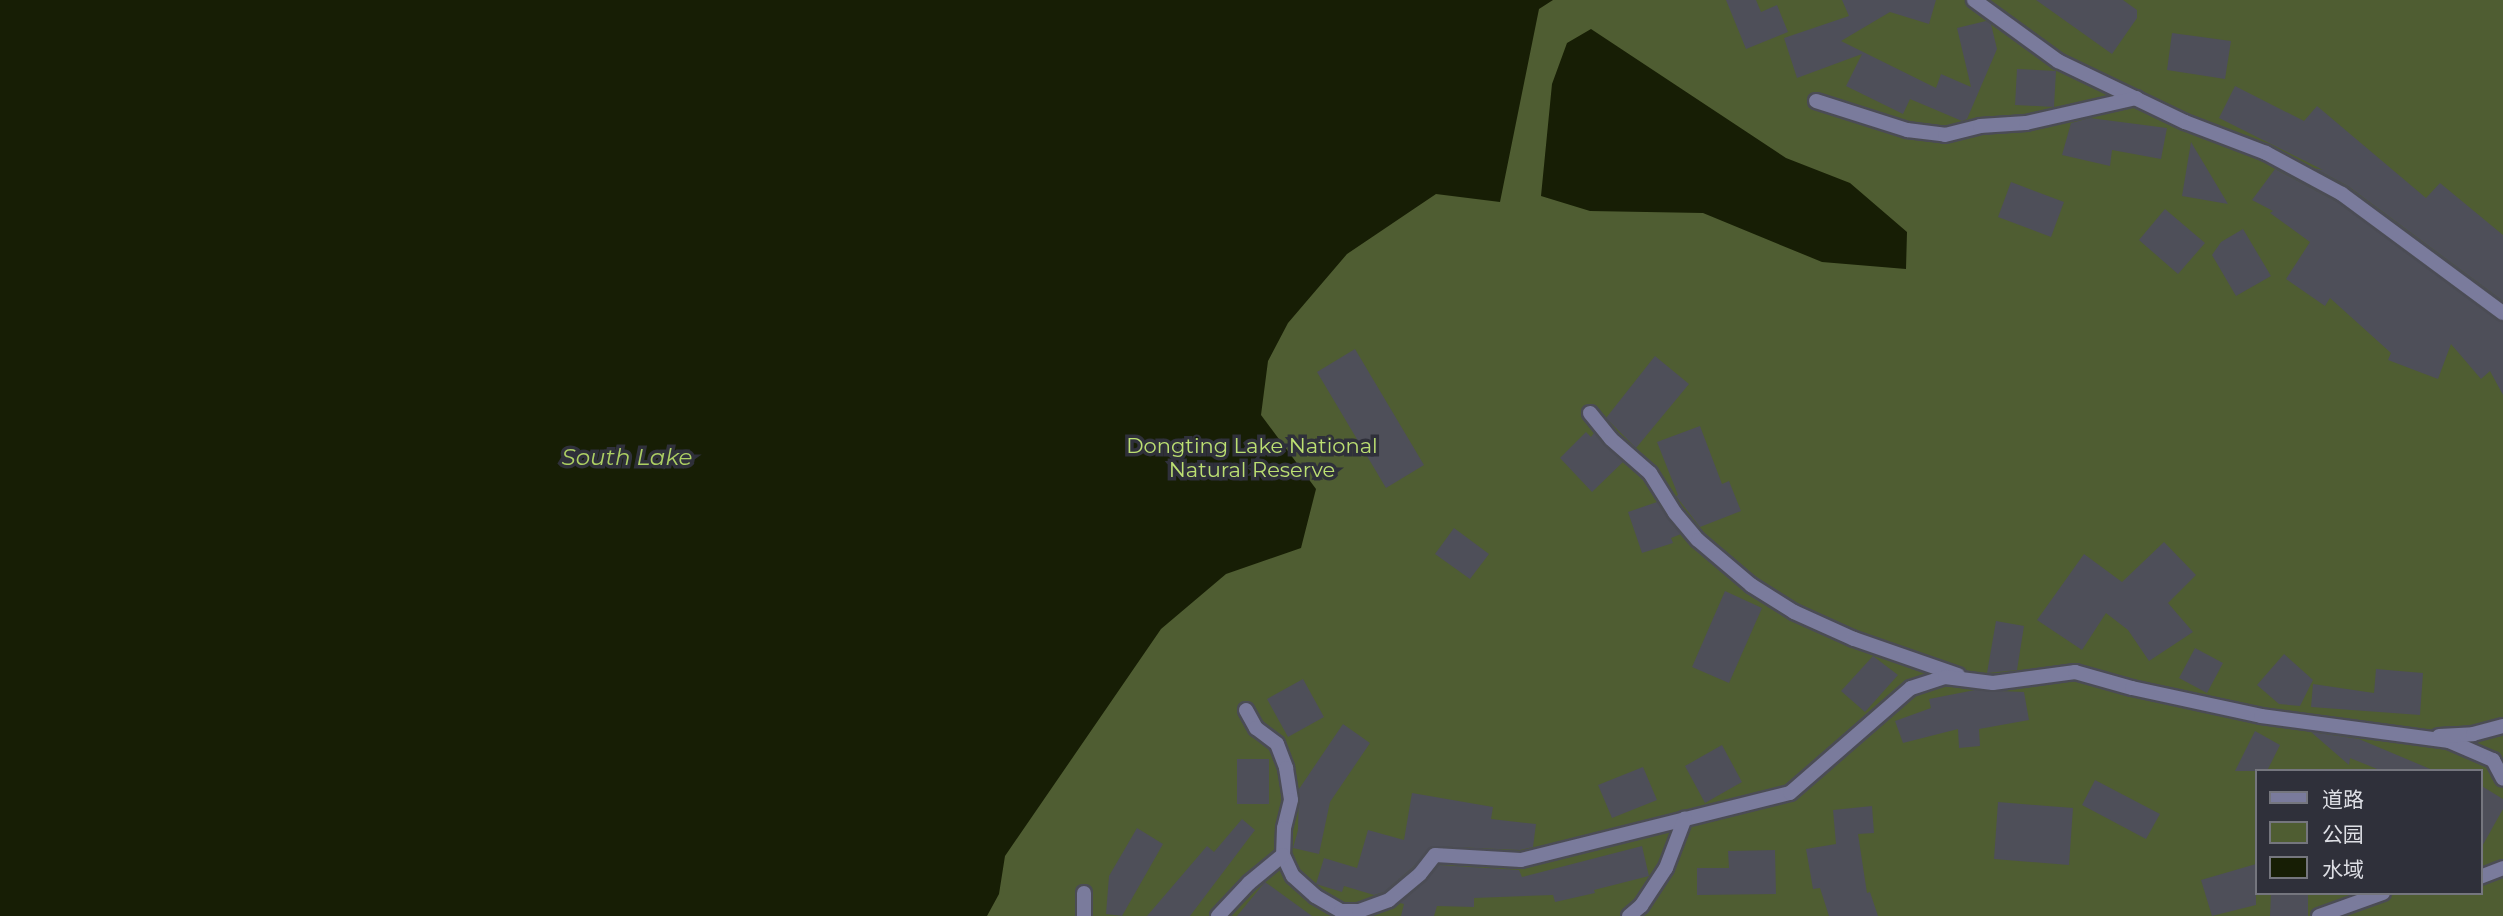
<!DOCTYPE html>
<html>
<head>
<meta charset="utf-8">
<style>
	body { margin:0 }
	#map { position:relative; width:2503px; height:916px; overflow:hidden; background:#2f303a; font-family:Montserrat,"Noto Sans SC",sans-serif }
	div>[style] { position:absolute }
	.green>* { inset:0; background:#4f5d32 }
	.water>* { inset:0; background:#171e05 }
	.building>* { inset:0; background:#4e4f59 }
	.roads { filter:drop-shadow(2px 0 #4b4c55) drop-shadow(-2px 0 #4b4c55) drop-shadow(0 2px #4b4c55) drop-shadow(0 -2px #4b4c55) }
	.street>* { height:14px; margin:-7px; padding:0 7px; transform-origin:7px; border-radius:7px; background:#7a7b9c }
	span { translate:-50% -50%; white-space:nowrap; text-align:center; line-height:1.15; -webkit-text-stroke:7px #2f303a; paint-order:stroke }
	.park-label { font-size:21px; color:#bcdf72 }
	.water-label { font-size:23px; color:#adcf63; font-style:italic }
	.legend { position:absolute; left:2255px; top:769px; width:228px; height:126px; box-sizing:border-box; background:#2f303a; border:2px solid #75767e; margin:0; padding:9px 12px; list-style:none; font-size:21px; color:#dddee4 }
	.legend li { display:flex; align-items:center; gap:14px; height:35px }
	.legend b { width:35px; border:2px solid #75767e }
</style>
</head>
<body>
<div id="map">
	<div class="green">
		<div style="clip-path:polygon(evenodd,0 0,2503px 0,2503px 916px,0 916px,0 0,2256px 771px,2480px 771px,2480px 893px,2256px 893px,2256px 771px)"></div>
	</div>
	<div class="water">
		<div style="clip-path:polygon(0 0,1553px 0,1539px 9px,1500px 202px,1436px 194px,1347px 254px,1288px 323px,1268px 361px,1261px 415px,1316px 489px,1301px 548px,1226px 574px,1161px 629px,1005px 856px,999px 894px,987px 916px,0 916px)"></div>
		<div style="clip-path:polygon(1591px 29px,1786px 158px,1850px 183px,1907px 232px,1906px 269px,1822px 262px,1703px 213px,1590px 211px,1541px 196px,1552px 84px,1567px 43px)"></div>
	</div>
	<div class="building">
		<div style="clip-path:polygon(1726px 0,1756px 0,1761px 12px,1777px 5px,1788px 32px,1746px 49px)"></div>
		<div style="clip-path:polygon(1842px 0,1936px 0,1929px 24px,1890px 12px,1841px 41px,1936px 88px,1941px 74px,1971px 87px,1957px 28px,1986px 21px,1991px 24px,1997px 49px,1967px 119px,1962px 121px,1910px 99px,1903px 114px,1846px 86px,1862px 54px,1797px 78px,1784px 38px,1849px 16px)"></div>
		<div style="clip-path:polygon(2036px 0,2123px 0,2137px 10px,2137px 18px,2112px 54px)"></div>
		<div style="clip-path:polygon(2172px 33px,2231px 41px,2225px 79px,2167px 70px)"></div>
		<div style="clip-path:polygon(2017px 69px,2056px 71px,2054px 107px,2015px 105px)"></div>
		<div style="clip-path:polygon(2235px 86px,2304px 121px,2317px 106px,2426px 198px,2440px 183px,2503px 235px,2503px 301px,2348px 186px,2314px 168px,2323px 170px,2219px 118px)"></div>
		<div style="clip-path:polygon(2090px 118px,2167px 128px,2161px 159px,2112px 150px,2110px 166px,2062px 155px,2071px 123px)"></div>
		<div style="clip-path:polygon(2191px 142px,2228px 204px,2182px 196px)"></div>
		<div style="clip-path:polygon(2275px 169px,2337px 202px,2503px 322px,2503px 395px,2490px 371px,2481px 379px,2451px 344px,2438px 379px,2388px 360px,2391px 353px,2330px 298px,2325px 306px,2286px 279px,2310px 242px,2270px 213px,2273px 211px,2252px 200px)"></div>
		<div style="clip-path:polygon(2011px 182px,2064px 202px,2051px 237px,1998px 217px)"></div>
		<div style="clip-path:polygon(2165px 209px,2205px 243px,2178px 274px,2139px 240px)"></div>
		<div style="clip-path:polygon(2243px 229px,2271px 276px,2236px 296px,2212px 255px,2221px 242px)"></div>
		<div style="clip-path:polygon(1355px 349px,1424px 465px,1386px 488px,1317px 372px)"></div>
		<div style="clip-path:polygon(1655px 356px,1689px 384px,1636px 448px,1606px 418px)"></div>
		<div style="clip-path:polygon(1700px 426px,1722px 484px,1729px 481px,1741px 511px,1700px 527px,1676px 496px,1678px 495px,1657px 442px)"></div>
		<div style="clip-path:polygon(1586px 432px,1591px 437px,1594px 433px,1623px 462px,1592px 492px,1560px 458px)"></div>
		<div style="clip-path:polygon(1657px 502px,1681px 534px,1671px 538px,1673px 543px,1642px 553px,1628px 512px)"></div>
		<div style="clip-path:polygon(1454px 528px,1489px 554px,1470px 579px,1435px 554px)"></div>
		<div style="clip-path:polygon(2164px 542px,2196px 575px,2168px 603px,2193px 632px,2149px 661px,2128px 630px,2106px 613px,2082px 650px,2037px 620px,2084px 554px,2122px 582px)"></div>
		<div style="clip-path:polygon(1725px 591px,1762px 608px,1729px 683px,1692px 667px)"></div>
		<div style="clip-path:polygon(1996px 621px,2024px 626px,2017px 670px,1987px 673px)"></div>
		<div style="clip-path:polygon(2195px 648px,2223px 663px,2207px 693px,2179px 678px)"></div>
		<div style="clip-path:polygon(2284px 654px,2313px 680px,2300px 706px,2279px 704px,2257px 685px)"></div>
		<div style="clip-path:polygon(1873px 656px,1898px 675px,1865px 712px,1841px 691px)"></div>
		<div style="clip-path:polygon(2376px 669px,2423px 673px,2420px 715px,2311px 707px,2313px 684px,2374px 693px)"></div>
		<div style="clip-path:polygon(1303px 679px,1324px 717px,1288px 737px,1267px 699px)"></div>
		<div style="clip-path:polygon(1975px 690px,2024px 692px,2029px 720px,1979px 729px,1980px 746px,1959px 748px,1958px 729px,1903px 743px,1895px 721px,1931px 708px,1929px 699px)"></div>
		<div style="clip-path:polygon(1343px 724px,1370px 743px,1330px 802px,1319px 854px,1293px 848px,1298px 830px,1299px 789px)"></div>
		<div style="clip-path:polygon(2255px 731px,2280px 745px,2267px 771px,2235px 771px)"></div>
		<div style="clip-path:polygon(2311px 732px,2359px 739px,2435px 771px,2382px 771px,2350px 758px,2349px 765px)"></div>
		<div style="clip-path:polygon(1722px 745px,1742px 782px,1705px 803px,1685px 766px)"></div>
		<div style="clip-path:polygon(1237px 759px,1269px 759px,1269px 804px,1237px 804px)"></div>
		<div style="clip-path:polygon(1643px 767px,1657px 800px,1612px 818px,1598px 785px)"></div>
		<div style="clip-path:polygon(2095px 780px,2160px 814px,2146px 839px,2082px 805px)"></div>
		<div style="clip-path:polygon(2480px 785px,2503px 799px,2503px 809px,2480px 850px)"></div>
		<div style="clip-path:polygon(1412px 793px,1493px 807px,1491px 819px,1536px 824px,1533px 847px,1520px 850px,1432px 846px,1413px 867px,1384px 892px,1374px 895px,1344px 886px,1342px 892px,1316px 884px,1324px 858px,1357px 868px,1368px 830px,1404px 840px)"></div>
		<div style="clip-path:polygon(1998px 802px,2073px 808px,2069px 865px,1994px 859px)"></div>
		<div style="clip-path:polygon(1872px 806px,1874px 833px,1858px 834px,1867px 893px,1870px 892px,1878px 916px,1829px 916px,1820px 888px,1813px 889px,1806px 849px,1836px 844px,1833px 810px)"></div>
		<div style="clip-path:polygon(1242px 819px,1255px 830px,1190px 916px,1147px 916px,1207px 846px,1214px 852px)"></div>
		<div style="clip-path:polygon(1137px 828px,1163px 844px,1122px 916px,1106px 914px,1109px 876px)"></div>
		<div style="clip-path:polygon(1642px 846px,1649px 876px,1594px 890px,1595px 893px,1555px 902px,1553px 895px,1474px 898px,1474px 907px,1437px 906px,1434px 916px,1401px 916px,1404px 904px,1400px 903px,1426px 881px,1439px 865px,1519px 870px,1522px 877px)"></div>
		<div style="clip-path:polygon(1775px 850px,1776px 894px,1697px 895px,1697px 868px,1729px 868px,1728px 851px)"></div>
		<div style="clip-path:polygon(2256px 864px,2256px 905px,2212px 916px,2201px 880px)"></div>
		<div style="clip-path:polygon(1265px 882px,1312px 916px,1237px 916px)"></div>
		<div style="clip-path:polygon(2271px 893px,2308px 893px,2308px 916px,2270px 916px)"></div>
	</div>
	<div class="roads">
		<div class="street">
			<div style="left:1974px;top:0;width:104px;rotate:36deg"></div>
			<div style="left:2058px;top:61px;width:141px;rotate:25.7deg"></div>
			<div style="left:2185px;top:122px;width:87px;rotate:20.9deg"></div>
			<div style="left:2266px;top:153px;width:86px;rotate:28.3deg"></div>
			<div style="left:2342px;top:194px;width:200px;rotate:36.5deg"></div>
			<div style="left:1816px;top:101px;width:96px;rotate:17.7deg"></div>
			<div style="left:1907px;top:130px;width:38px;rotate:7deg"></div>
			<div style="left:1945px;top:135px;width:36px;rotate:-14deg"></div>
			<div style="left:1980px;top:126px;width:46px;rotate:-3.7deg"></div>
			<div style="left:2026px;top:123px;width:113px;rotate:-12.8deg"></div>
			<div style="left:1590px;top:413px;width:33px;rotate:51deg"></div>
			<div style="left:1611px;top:439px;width:52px;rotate:41.1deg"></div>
			<div style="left:1650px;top:473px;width:47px;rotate:58deg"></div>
			<div style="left:1675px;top:513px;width:35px;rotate:50deg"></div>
			<div style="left:1698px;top:540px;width:70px;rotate:40.3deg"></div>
			<div style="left:1751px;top:585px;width:51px;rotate:32.1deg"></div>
			<div style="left:1794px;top:612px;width:66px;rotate:24.2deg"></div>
			<div style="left:1854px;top:639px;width:110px;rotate:19.1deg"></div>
			<div style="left:1246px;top:710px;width:21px;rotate:61deg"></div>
			<div style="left:1256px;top:728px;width:26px;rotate:37deg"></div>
			<div style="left:1277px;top:744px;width:26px;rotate:69deg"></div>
			<div style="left:1286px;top:768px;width:32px;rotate:81deg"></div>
			<div style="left:1291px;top:800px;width:29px;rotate:104deg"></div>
			<div style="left:1284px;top:828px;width:27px;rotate:92deg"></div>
			<div style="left:1283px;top:855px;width:23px;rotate:65deg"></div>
			<div style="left:1293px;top:876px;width:30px;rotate:42deg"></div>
			<div style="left:1315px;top:896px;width:30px;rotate:30deg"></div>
			<div style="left:1341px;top:911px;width:18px"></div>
			<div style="left:1359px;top:911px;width:32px;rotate:-20deg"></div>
			<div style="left:1389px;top:900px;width:40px;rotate:-40deg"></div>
			<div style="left:1420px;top:874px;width:24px;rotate:-52deg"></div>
			<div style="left:1435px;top:855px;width:86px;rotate:3.3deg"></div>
			<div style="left:1521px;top:860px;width:277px;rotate:-14deg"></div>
			<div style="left:1790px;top:793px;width:160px;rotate:-41deg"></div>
			<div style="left:1911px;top:688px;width:36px;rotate:-18deg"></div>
			<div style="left:1945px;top:677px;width:48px;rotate:7.1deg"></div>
			<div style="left:1993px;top:683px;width:83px;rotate:-7.6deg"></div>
			<div style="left:2075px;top:672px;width:59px;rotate:15.7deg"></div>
			<div style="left:2132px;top:688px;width:132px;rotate:12.2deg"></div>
			<div style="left:2261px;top:716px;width:190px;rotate:7.6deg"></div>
			<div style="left:2449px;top:741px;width:48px;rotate:23.4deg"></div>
			<div style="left:2493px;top:760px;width:21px;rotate:62deg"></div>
			<div style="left:2439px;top:736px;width:34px;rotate:-3deg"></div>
			<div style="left:2473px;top:734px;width:31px;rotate:-15deg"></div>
			<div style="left:2480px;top:877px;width:25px;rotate:-21deg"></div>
			<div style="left:1084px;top:916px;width:23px;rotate:-90deg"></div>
			<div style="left:1218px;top:916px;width:45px;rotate:-46.8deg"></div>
			<div style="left:1249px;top:883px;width:44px;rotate:-39.5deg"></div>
			<div style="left:1629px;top:916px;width:16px;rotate:-40deg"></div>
			<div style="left:1641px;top:906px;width:45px;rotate:-56.7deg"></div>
			<div style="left:1666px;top:868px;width:53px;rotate:-69.2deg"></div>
			<div style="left:2319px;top:916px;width:68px;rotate:-19.8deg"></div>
		</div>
	</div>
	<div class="park-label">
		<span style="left:1252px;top:458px">Dongting Lake National<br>Natural Reserve</span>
	</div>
	<div class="water-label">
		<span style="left:627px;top:457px">South Lake</span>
	</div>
	<ul class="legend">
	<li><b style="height:9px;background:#7a7b9c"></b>道路</li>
	<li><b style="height:19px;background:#4f5d32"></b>公园</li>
	<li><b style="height:19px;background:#171e05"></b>水域</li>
	</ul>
</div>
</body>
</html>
